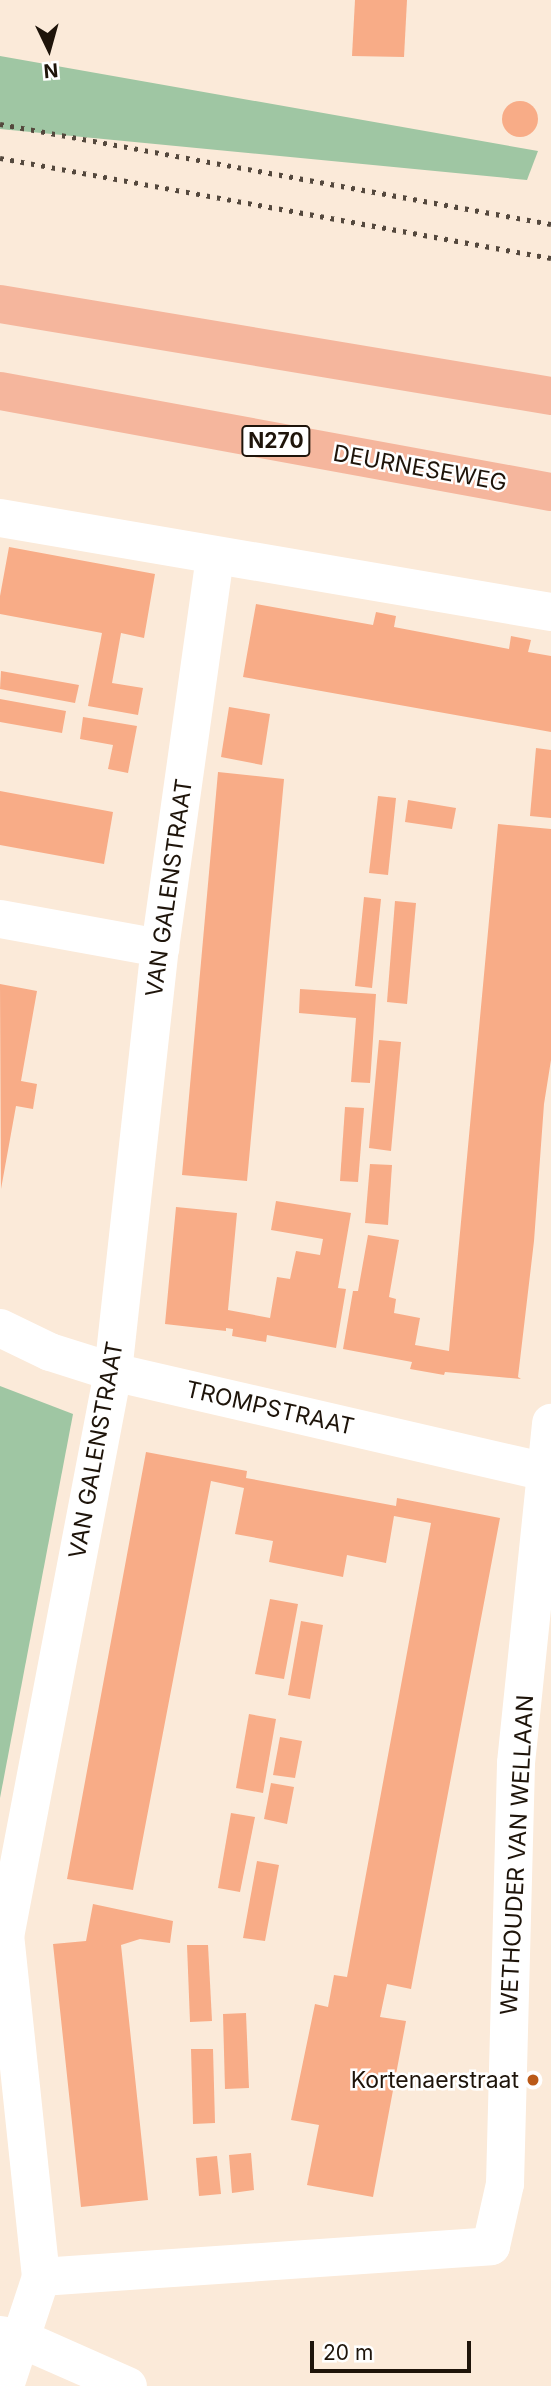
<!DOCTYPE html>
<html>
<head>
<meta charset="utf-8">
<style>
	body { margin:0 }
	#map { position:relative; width:551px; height:2386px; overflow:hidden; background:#fbead9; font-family:Inter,sans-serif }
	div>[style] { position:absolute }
	.green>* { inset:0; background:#9fc6a3 }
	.building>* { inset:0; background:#f8ac87 }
	.round { border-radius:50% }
	.street>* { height:38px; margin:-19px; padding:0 19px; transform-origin:19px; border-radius:19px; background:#fff }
	.primary>* { height:38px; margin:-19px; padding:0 19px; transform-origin:19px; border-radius:19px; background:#f5b69d }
	.rail>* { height:5px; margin-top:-2.5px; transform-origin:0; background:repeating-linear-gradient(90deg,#54483d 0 3.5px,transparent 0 10.5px) }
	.dots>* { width:19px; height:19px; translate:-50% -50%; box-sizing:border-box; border:4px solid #fff; border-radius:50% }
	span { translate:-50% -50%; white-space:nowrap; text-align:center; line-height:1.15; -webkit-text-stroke:5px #fff; paint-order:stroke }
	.shield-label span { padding:2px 5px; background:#fff; border:2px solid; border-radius:5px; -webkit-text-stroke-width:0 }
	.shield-label { font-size:21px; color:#1e140a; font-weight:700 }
	.street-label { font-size:23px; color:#1e140a }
	.poi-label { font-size:23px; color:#1e140a }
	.right { translate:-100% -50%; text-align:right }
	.north { position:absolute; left:14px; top:14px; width:70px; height:70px; -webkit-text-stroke:5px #fff; paint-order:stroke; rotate:175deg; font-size:19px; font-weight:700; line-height:28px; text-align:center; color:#1e140a }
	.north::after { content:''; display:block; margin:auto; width:24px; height:32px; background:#1e140a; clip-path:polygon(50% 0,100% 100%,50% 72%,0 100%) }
	.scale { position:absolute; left:310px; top:2341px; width:161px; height:32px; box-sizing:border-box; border:4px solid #1e140a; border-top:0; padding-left:9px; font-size:21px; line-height:24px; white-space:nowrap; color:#1e140a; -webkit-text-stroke:5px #fff; paint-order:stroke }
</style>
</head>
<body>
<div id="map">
	<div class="green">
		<div style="clip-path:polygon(0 56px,538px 151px,527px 180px,0 129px)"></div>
		<div style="clip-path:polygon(0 1386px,73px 1414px,0 1798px)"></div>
	</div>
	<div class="building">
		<div style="clip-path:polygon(355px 0,407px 0,404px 57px,352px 56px)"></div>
		<div class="round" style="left:502px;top:101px;width:36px;height:36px"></div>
		<div style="clip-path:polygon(9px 547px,155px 574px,144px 638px,121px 633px,112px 683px,143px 688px,138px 715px,88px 706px,102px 633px,0 614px,0 596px)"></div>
		<div style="clip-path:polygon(256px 604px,373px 625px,376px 612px,396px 616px,394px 627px,509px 649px,511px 636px,531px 640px,528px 652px,551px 656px,551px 732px,243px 677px)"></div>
		<div style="clip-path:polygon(1px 671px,79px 685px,75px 703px,0 689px)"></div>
		<div style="clip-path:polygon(0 699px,66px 711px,62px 733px,0 722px)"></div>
		<div style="clip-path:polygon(229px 707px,270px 714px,262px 765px,221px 757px)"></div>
		<div style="clip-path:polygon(83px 717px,137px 726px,128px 773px,108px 769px,113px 745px,80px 739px)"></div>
		<div style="clip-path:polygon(536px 748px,551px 750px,551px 818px,530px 816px)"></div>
		<div style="clip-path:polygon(218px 772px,284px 779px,247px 1181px,182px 1175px)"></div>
		<div style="clip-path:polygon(0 791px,113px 812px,104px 864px,0 845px)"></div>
		<div style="clip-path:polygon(378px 796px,396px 798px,388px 875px,369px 873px)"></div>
		<div style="clip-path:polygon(408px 800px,456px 808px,452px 829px,405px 822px)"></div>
		<div style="clip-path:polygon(498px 824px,551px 829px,551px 1060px,544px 1104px,534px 1241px,518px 1377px,521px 1379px,445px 1372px,444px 1375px,410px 1369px,412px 1362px,343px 1349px,353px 1291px,358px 1291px,368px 1235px,399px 1240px,389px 1297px,396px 1299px,394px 1313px,420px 1318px,415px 1345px,449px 1351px)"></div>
		<div style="clip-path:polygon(364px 897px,381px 899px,372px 988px,355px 986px)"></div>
		<div style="clip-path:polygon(395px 901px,416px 903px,407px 1004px,387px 1002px)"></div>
		<div style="clip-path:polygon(0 984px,37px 991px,21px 1081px,37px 1084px,33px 1109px,16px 1106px,1px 1189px)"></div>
		<div style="clip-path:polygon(300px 989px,376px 994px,370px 1083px,351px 1082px,356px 1018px,299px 1013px)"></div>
		<div style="clip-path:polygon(379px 1040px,401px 1042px,391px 1151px,369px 1148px)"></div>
		<div style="clip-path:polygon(345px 1107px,364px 1108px,358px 1182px,340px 1181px)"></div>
		<div style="clip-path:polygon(370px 1164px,392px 1165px,388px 1225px,365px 1223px)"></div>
		<div style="clip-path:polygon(276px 1201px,351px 1213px,338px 1288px,346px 1289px,336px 1348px,267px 1335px,266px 1342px,232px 1336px,233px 1329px,226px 1328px,226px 1331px,165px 1324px,176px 1207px,237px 1213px,228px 1310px,270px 1318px,277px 1277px,290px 1279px,296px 1251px,320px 1255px,323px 1239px,271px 1230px)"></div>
		<div style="clip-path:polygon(146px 1452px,247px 1471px,246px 1478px,396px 1506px,397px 1498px,500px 1518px,411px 1989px,387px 1984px,380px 2017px,406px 2021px,373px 2197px,307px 2185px,319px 2125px,291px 2120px,315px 2004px,328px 2007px,334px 1975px,347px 1977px,431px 1523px,394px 1516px,386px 1563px,347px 1555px,343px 1577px,269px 1562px,273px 1541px,235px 1534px,244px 1488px,211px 1481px,133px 1890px,67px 1879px)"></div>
		<div style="clip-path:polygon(270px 1599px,298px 1604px,284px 1679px,255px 1674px)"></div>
		<div style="clip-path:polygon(301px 1621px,323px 1625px,310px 1699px,288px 1695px)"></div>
		<div style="clip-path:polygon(249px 1714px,276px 1719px,263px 1793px,236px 1788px)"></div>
		<div style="clip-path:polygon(280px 1737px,302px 1741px,295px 1778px,273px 1775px)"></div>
		<div style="clip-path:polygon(271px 1783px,294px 1787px,287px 1824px,264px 1819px)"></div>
		<div style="clip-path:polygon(231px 1813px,255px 1817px,240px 1892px,218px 1888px)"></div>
		<div style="clip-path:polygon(257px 1861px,279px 1865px,265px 1941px,243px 1938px)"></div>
		<div style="clip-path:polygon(93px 1904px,173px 1921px,170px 1943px,140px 1939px,121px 1945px,148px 2200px,81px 2207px,53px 1944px,86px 1941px)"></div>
		<div style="clip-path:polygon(187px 1945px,208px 1945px,212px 2021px,190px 2022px)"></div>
		<div style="clip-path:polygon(246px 2013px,249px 2088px,225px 2089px,223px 2014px)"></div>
		<div style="clip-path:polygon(191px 2049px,213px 2049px,215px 2123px,193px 2124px)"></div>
		<div style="clip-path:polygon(251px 2153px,254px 2190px,232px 2193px,229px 2155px)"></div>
		<div style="clip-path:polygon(217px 2156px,221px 2194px,199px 2196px,196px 2158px)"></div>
	</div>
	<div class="street">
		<div style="left:0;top:518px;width:559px;rotate:9.68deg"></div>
		<div style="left:0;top:919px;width:163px;rotate:10.3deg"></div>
		<div style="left:0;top:1328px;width:55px;rotate:25.6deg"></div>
		<div style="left:50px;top:1352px;width:66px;rotate:17.6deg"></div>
		<div style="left:113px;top:1372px;width:444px;rotate:13deg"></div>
		<div style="left:41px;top:2277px;width:451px;rotate:-3.9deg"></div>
		<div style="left:491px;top:2246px;width:64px;rotate:-77.3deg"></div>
		<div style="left:505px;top:2184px;width:421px;rotate:-88.5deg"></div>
		<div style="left:516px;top:1763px;width:342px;rotate:-84.1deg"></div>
		<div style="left:0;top:2335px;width:19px;rotate:9deg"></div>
		<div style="left:19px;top:2338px;width:119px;rotate:23.8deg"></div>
		<div style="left:5px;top:2386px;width:115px;rotate:-71.7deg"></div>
		<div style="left:41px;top:2277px;width:342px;rotate:-96deg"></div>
		<div style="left:5px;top:1937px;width:575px;rotate:-79.18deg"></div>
		<div style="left:113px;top:1372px;width:427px;rotate:-83.7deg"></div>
		<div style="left:160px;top:948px;width:395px;rotate:-82deg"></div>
	</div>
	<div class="primary">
		<div style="left:0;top:304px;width:559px;rotate:9.48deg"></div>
		<div style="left:0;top:391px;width:560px;rotate:10.39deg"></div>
	</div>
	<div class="rail">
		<div style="left:0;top:124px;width:560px;rotate:10.29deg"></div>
		<div style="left:0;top:158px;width:560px;rotate:10.29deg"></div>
	</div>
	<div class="dots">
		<div style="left:533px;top:2080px;background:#ba5917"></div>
	</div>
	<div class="shield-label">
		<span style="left:276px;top:441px">N270</span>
	</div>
	<div class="street-label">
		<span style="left:420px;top:468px;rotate:10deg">DEURNESEWEG</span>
		<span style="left:169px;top:888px;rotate:-82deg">VAN GALENSTRAAT</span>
		<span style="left:270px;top:1408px;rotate:13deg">TROMPSTRAAT</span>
		<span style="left:96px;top:1450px;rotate:-80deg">VAN GALENSTRAAT</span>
		<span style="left:517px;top:1855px;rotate:-87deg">WETHOUDER VAN WELLAAN</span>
	</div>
	<div class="poi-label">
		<span class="right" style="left:519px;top:2080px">Kortenaerstraat</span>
	</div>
	<div class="north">N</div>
	<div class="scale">20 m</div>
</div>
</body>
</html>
